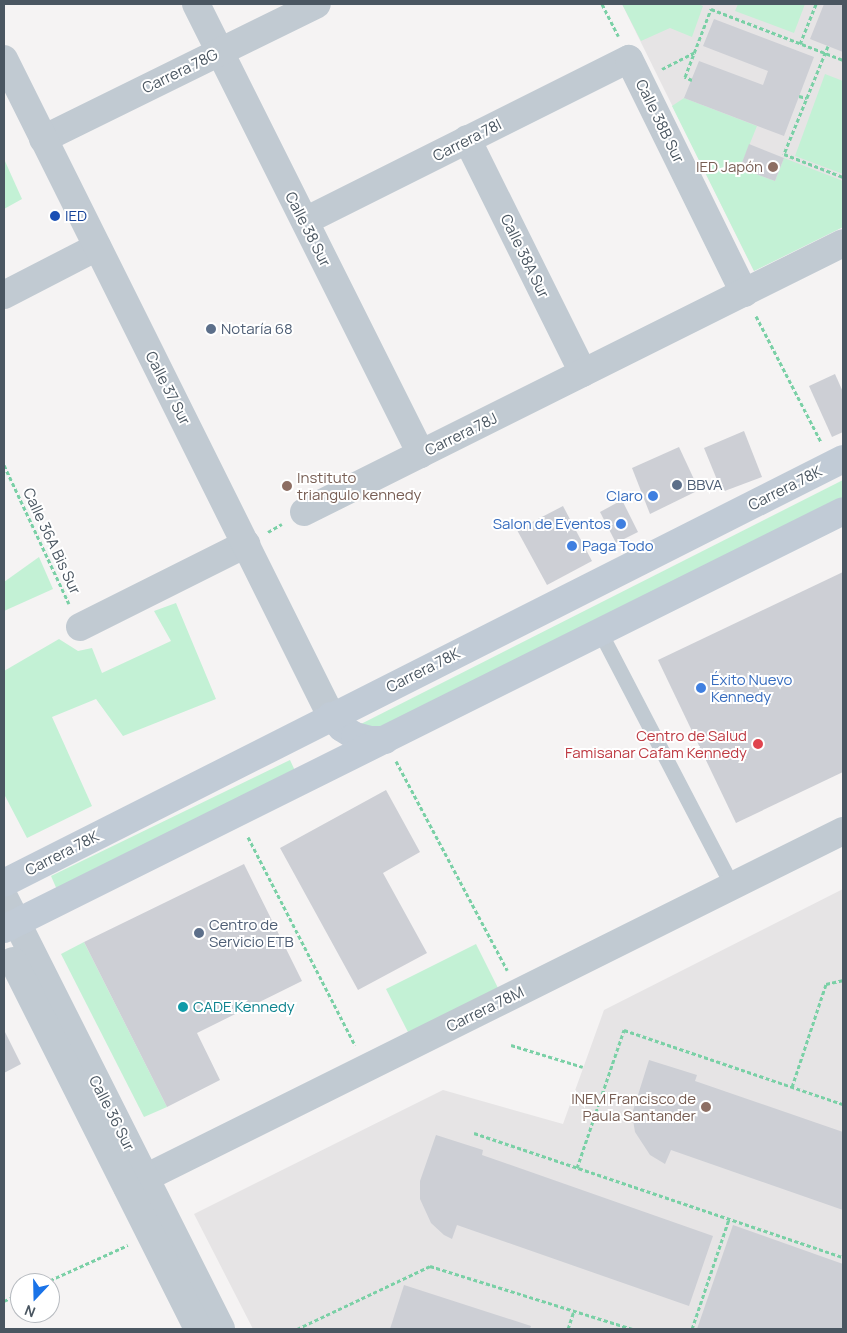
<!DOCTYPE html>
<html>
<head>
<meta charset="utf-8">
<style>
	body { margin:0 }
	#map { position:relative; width:847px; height:1333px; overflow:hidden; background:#f5f3f3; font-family:Manrope,sans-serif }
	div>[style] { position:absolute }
	.education>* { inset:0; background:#e6e4e5 }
	.green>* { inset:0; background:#c3f1d5 }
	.building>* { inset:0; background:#cdcfd5 }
	.path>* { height:3px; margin-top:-1.5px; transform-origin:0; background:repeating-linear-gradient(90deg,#7ad0a6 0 4px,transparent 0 6.5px) }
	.service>* { height:15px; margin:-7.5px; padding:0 7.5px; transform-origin:7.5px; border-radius:7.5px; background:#c1cad2 }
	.minor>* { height:28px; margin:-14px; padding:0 14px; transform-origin:14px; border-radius:14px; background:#c1cad2 }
	.tertiary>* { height:28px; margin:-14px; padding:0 14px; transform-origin:14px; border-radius:14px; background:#c1cad2 }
	.secondary>* { height:28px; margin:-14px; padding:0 14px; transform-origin:14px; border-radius:14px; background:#c1cbd6 }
	.dots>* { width:14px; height:14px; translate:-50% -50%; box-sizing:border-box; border:2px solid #fff; border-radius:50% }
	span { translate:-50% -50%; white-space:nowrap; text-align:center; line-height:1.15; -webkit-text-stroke:4px #fff; paint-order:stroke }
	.street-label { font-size:15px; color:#4a5661 }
	.education-label { font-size:15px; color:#785e54 }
	.right { translate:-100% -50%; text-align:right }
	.left { translate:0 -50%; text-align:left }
	.transit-label { font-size:15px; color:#164399 }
	.service-label { font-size:15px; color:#4e5e75 }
	.shop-label { font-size:15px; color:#366cbe }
	.health-label { font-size:15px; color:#be3a42 }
	.culture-label { font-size:15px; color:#0d838f }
	.frame { position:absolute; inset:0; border:5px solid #4a5661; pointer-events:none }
	.north { position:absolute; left:10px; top:1273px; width:50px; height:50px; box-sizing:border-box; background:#fff; border:1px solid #b7bbc0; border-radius:50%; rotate:201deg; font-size:14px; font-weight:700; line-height:20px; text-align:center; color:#4a5661 }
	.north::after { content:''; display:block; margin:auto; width:18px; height:22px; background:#1a73e8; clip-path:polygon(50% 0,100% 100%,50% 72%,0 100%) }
</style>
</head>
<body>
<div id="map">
	<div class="education">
		<div style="clip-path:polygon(622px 4px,843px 4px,843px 227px,754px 271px)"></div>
		<div style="clip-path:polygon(843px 889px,843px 1329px,253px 1329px,194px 1214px,443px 1090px,563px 1124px,604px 1010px)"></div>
	</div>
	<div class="green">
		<div style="clip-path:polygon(622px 4px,698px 4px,703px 6px,692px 37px,670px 28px,641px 41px)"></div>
		<div style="clip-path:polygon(738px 4px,805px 4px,794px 33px,735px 11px)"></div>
		<div style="clip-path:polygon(825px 74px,843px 81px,843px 174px,795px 156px)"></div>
		<div style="clip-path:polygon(684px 98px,757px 126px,740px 168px,775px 181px,784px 158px,843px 181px,843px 227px,754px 271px,672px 106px)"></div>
		<div style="clip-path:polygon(4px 159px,22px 199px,4px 209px)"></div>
		<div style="clip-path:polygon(843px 480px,843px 503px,387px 730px,357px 726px)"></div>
		<div style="clip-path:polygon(39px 557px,53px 589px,4px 611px,4px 582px)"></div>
		<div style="clip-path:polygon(176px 603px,216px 699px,123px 736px,96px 699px,52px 717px,92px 806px,27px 838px,4px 794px,4px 671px,59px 639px,78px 651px,92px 648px,102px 673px,171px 641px,154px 611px)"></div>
		<div style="clip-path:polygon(290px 760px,297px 775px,58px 892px,51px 876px)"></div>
		<div style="clip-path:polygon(84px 942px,167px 1107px,144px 1117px,61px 954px)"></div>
		<div style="clip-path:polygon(476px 944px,500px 992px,410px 1036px,386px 989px)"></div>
	</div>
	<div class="building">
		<div style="clip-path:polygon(824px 4px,843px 4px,843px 52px,810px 39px)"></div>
		<div style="clip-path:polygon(714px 19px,814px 57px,784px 136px,684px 98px,699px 61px,763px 85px,768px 71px,703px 46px)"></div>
		<div style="clip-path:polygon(749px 144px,784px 158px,775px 181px,740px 168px)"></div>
		<div style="clip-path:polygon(835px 374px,843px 392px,843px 432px,832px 437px,809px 386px)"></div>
		<div style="clip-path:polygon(744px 431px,762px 477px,722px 492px,704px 448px)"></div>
		<div style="clip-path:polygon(679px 447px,699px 490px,650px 514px,632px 468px)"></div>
		<div style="clip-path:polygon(622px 500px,638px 532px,616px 543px,600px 512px)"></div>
		<div style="clip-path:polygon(563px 506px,592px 561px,547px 585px,517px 530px)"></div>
		<div style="clip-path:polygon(843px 572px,843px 772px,736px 823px,658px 660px)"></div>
		<div style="clip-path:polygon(386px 790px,420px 852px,383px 873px,427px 953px,358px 990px,280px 848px)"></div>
		<div style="clip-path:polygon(244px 864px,302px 981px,197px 1033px,220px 1080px,167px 1107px,84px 942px)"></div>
		<div style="clip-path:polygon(4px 1030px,21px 1064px,4px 1073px)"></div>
		<div style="clip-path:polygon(649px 1060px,697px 1075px,695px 1081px,843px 1132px,843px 1210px,671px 1150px,665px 1164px,650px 1155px,635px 1132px,632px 1114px)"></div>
		<div style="clip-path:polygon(436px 1135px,483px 1150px,482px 1155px,713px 1236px,689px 1306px,457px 1225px,452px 1239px,444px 1235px,431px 1223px,420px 1199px,420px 1181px)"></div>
		<div style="clip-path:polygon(733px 1225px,843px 1264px,843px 1329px,697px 1329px)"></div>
		<div style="clip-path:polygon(404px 1285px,531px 1326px,530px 1329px,390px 1329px)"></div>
	</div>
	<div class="path">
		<div style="left:602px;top:4px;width:36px;rotate:63deg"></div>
		<div style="left:800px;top:44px;width:43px;rotate:-68.2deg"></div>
		<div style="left:828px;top:46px;width:117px;rotate:112.2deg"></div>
		<div style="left:784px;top:154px;width:63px;rotate:21.3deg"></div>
		<div style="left:662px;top:69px;width:36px;rotate:-27deg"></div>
		<div style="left:692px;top:80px;width:8px;rotate:-157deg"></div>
		<div style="left:685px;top:77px;width:73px;rotate:-69.1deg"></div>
		<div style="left:711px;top:9px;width:142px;rotate:21.1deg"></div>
		<div style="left:799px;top:96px;width:8px;rotate:14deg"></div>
		<div style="left:756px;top:316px;width:142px;rotate:62.7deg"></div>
		<div style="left:4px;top:465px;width:153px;rotate:64.9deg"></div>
		<div style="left:268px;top:532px;width:16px;rotate:-30deg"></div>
		<div style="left:396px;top:761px;width:237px;rotate:62deg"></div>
		<div style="left:248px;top:837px;width:234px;rotate:62.8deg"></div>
		<div style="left:511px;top:1045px;width:75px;rotate:17deg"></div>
		<div style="left:792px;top:1087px;width:108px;rotate:-71.7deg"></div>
		<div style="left:826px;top:984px;width:17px;rotate:-13deg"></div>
		<div style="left:474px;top:1133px;width:389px;rotate:18.6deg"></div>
		<div style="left:577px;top:1168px;width:146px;rotate:-71.2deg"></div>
		<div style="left:624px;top:1030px;width:231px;rotate:18.7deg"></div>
		<div style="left:44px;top:1283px;width:92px;rotate:-24.3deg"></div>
		<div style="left:4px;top:1301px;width:17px;rotate:-24deg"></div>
		<div style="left:297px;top:1329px;width:147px;rotate:-25.3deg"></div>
		<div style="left:430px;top:1266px;width:212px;rotate:17.3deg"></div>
		<div style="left:568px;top:1329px;width:19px;rotate:-72deg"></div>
		<div style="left:692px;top:1329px;width:116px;rotate:-71.4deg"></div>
	</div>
	<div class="service">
		<div style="left:600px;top:632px;width:286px;rotate:62.5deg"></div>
	</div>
	<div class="minor">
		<div style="left:196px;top:4px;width:503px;rotate:63.43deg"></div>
		<div style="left:43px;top:139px;width:305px;rotate:-26.2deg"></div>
		<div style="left:467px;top:139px;width:261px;rotate:63.6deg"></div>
		<div style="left:305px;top:221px;width:362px;rotate:-26.6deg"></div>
		<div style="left:629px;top:59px;width:261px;rotate:63.8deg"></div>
		<div style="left:4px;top:295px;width:105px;rotate:-27.3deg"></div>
		<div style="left:304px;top:512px;width:602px;rotate:-26.52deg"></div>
		<div style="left:80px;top:627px;width:186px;rotate:-26.6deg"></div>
		<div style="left:127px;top:1187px;width:800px;rotate:-26.44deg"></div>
	</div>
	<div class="tertiary">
		<div style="left:4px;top:59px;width:734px;rotate:63.54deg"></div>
		<div style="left:4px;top:897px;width:483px;rotate:63.3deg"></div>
		<div style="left:13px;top:961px;width:412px;rotate:63.3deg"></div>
	</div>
	<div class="secondary">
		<div style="left:331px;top:716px;width:16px;rotate:47deg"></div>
		<div style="left:342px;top:728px;width:15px;rotate:32deg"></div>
		<div style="left:355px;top:736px;width:16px;rotate:15deg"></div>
		<div style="left:370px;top:740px;width:15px"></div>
		<div style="left:4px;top:883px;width:940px;rotate:-26.81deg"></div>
		<div style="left:4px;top:929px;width:937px;rotate:-26.48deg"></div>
	</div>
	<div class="dots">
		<div style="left:773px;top:167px;background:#8d6e63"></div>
		<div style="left:55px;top:216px;background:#1a4fb4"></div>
		<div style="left:211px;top:329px;background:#5c6f8a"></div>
		<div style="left:677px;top:485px;background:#5c6f8a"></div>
		<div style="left:287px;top:486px;background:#8d6e63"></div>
		<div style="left:653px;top:496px;background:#3f7fe0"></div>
		<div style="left:621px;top:524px;background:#3f7fe0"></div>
		<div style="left:572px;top:546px;background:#3f7fe0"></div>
		<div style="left:701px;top:688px;background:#3f7fe0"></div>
		<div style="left:758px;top:744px;background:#e0444e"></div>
		<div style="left:199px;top:933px;background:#5c6f8a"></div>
		<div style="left:183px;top:1007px;background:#0f9aa8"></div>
		<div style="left:706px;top:1107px;background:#8d6e63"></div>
	</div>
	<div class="street-label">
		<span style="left:180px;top:71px;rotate:-26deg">Carrera 78G</span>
		<span style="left:660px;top:121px;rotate:64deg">Calle 38B Sur</span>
		<span style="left:467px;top:140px;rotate:-27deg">Carrera 78I</span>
		<span style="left:308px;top:229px;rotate:63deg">Calle 38 Sur</span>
		<span style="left:525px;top:256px;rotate:64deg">Calle 38A Sur</span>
		<span style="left:168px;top:388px;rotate:63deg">Calle 37 Sur</span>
		<span style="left:461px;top:434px;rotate:-26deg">Carrera 78J</span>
		<span style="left:785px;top:488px;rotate:-27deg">Carrera 78K</span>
		<span style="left:52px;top:541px;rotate:65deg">Calle 36A Bis Sur</span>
		<span style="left:423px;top:670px;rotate:-27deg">Carrera 78K</span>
		<span style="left:62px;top:853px;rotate:-27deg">Carrera 78K</span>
		<span style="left:485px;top:1009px;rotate:-26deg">Carrera 78M</span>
		<span style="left:112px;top:1113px;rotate:63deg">Calle 36 Sur</span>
	</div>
	<div class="education-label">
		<span class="right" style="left:763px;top:167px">IED Japón</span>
		<span class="left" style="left:297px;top:486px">Instituto<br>triangulo kennedy</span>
		<span class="right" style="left:696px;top:1107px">INEM Francisco de<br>Paula Santander</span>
	</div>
	<div class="transit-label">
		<span class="left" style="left:65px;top:216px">IED</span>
	</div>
	<div class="service-label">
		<span class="left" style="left:221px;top:329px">Notaría 68</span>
		<span class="left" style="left:687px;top:485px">BBVA</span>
		<span class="left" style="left:209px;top:933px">Centro de<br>Servicio ETB</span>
	</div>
	<div class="shop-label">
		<span class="right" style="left:643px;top:496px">Claro</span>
		<span class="right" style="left:611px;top:524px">Salon de Eventos</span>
		<span class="left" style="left:582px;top:546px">Paga Todo</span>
		<span class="left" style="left:711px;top:688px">Éxito Nuevo<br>Kennedy</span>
	</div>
	<div class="health-label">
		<span class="right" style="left:747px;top:744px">Centro de Salud<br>Famisanar Cafam Kennedy</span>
	</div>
	<div class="culture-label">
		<span class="left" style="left:193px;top:1007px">CADE Kennedy</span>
	</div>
	<div class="frame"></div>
	<div class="north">N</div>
</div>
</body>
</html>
